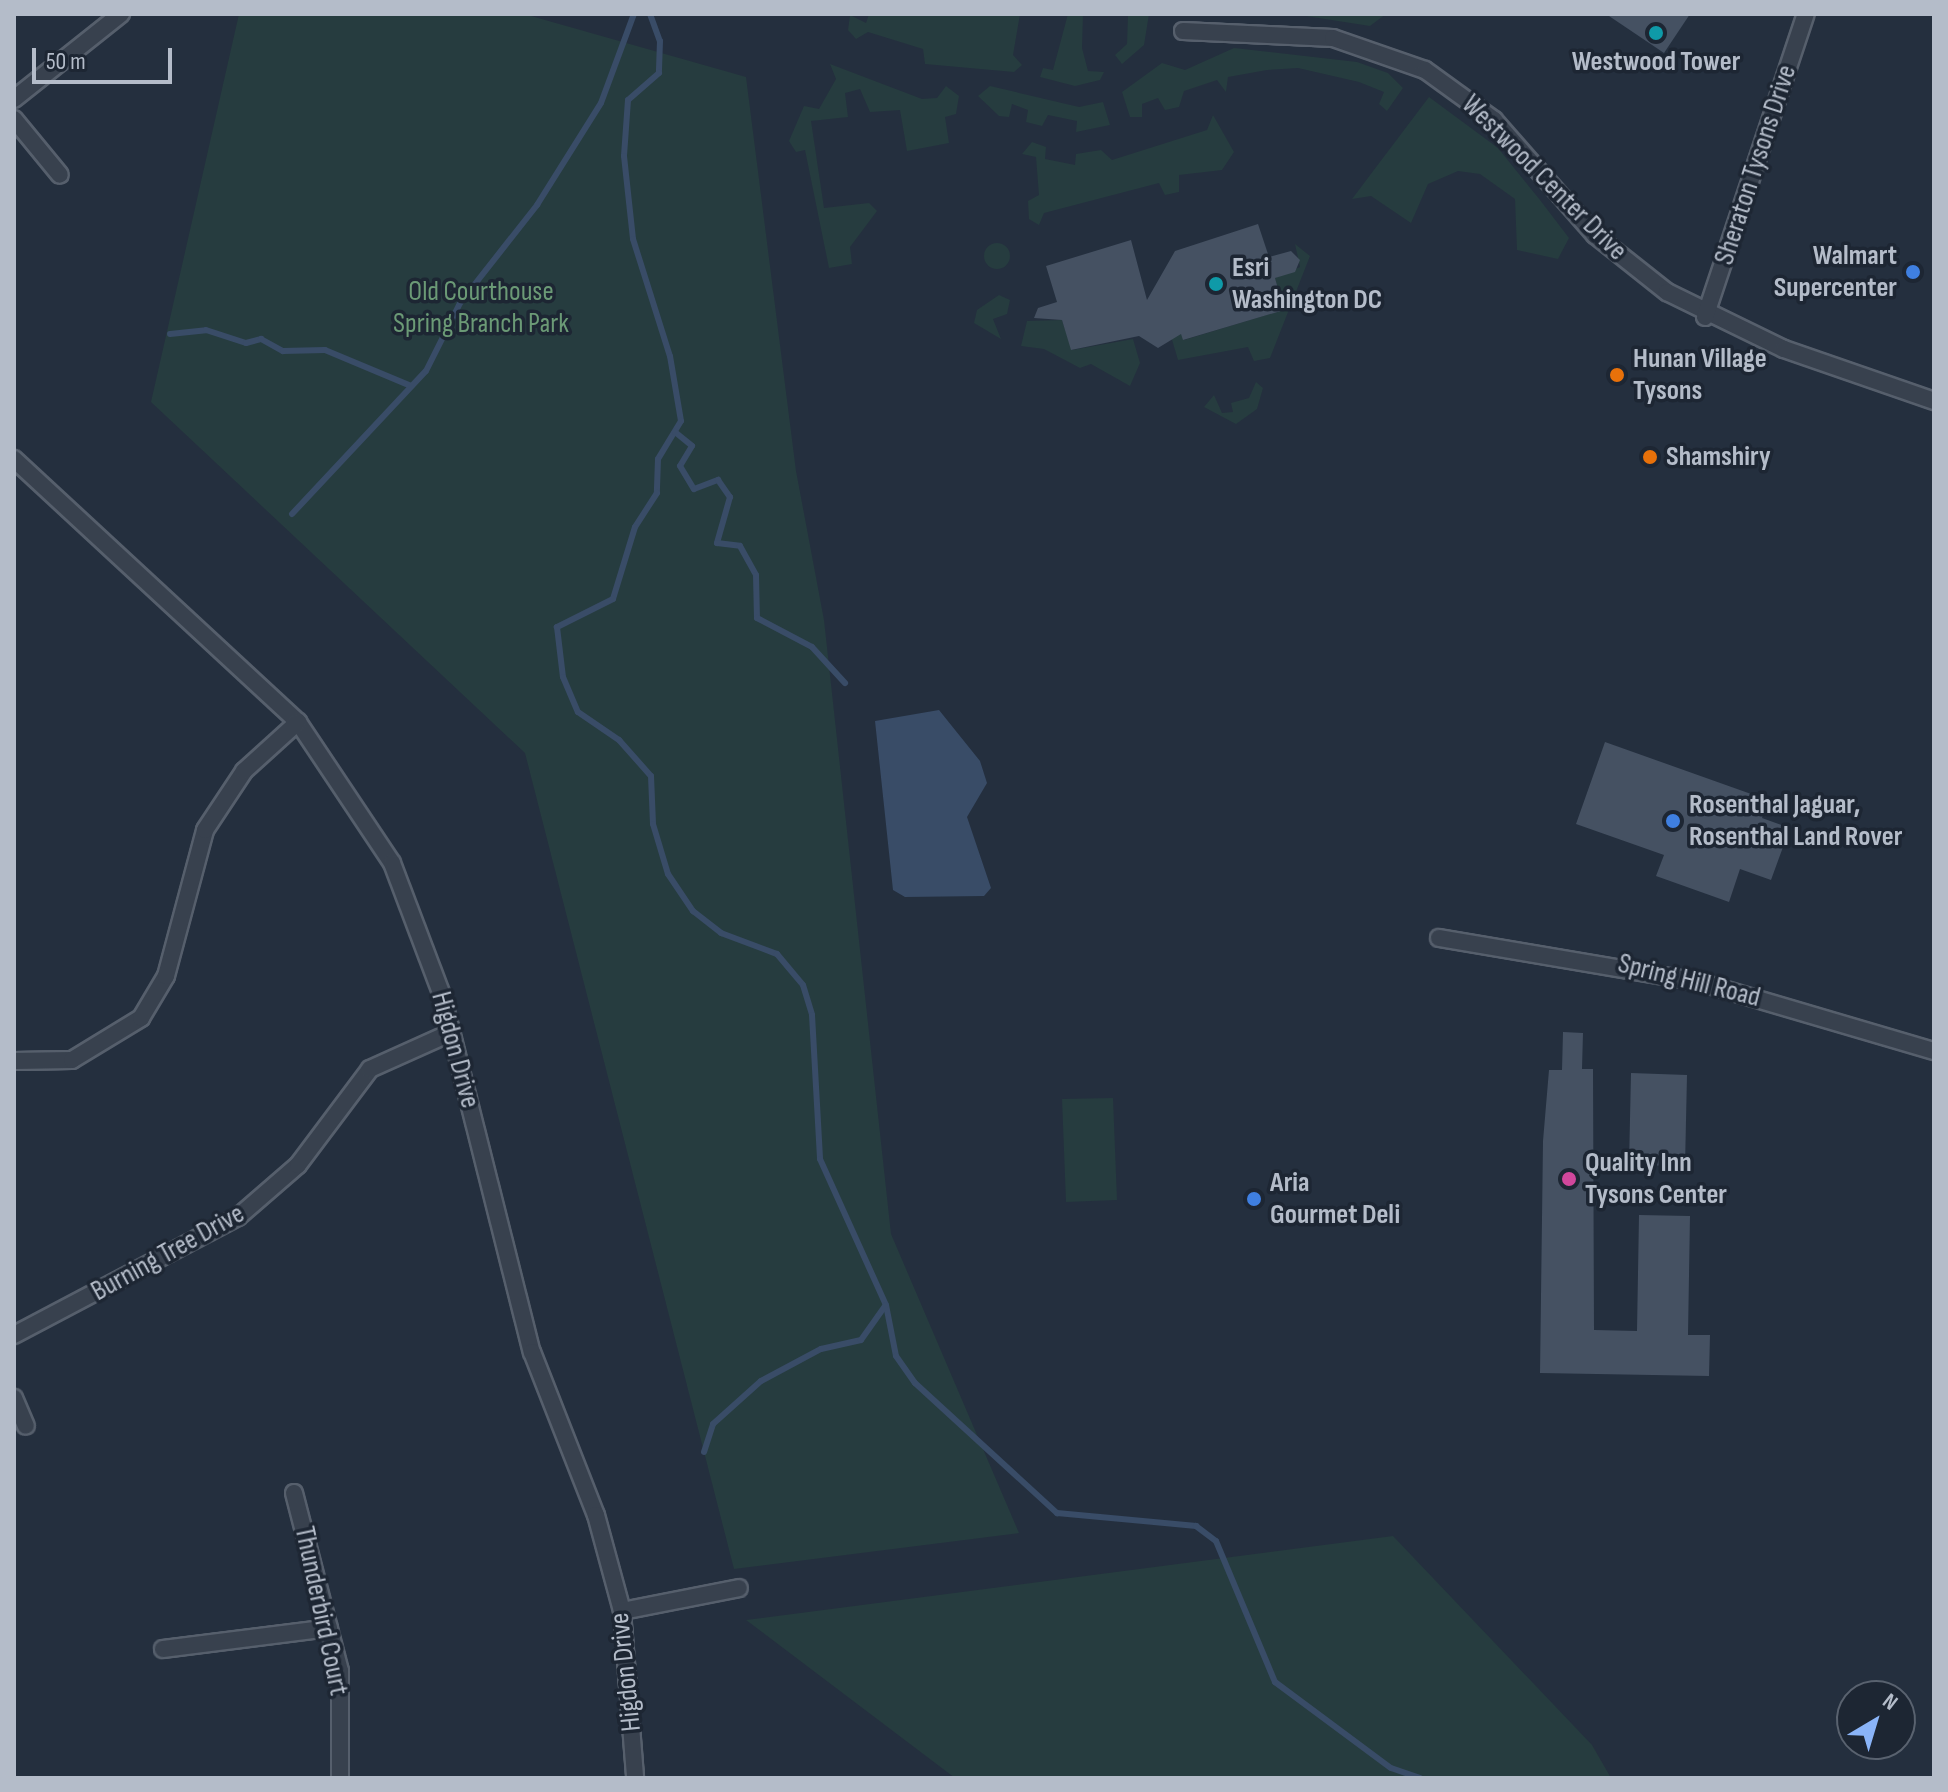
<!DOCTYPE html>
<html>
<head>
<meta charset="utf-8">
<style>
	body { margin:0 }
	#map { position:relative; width:1948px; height:1792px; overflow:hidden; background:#242f3e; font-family:"Sofia Sans Condensed",sans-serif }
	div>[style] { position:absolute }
	.green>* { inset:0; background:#263c3f }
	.round { border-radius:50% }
	.water>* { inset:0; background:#394c67 }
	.stream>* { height:6px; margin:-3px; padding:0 3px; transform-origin:3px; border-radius:3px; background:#394c67 }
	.building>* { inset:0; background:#455162 }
	.roads { filter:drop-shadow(2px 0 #565f6c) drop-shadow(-2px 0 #565f6c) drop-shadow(0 2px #565f6c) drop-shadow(0 -2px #565f6c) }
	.street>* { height:16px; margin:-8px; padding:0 8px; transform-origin:8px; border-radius:8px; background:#38414e }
	.dots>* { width:22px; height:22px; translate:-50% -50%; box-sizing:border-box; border:4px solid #1d2633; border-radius:50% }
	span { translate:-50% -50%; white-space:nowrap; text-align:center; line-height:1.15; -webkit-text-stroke:7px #1d2633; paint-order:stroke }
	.poi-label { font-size:28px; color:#b4bcc9; font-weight:700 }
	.right { translate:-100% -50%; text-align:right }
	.left { translate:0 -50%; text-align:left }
	.street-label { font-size:28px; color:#b4bcc9 }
	.park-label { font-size:28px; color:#6b9a76 }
	.frame { position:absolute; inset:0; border:16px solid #b4bcc9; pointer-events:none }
	.north { position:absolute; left:1836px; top:1680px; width:80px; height:80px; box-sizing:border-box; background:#1d2633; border:2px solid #59626f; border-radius:50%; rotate:38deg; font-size:22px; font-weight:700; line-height:32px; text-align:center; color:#b4bcc9 }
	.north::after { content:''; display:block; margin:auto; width:28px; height:36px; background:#8ab4f8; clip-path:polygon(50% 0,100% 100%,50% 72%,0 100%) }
	.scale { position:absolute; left:32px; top:48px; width:140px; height:36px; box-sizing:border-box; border:4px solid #b4bcc9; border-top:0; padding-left:10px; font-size:24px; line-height:28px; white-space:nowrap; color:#b4bcc9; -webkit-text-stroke:6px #1d2633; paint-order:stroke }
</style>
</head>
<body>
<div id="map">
	<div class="green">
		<div style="clip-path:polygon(239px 14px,524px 14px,746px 77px,796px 471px,824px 620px,891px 1234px,1019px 1533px,734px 1569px,525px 753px,151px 402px)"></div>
		<div style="clip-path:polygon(869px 14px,1020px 14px,1013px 55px,1022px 65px,1014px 72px,925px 64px,923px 49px,868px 32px,856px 39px,848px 30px,850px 15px,866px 23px)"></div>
		<div style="clip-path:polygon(1068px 14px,1083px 14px,1082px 48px,1088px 71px,1104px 72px,1100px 80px,1075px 86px,1040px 77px,1043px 68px,1053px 70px)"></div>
		<div style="clip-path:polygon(1128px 14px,1149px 14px,1144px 45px,1122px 64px,1115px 55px,1127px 44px)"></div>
		<div style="clip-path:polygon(1293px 14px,1386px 14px,1370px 26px)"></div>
		<div style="clip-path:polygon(1234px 48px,1357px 62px,1388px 73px,1403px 88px,1387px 111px,1379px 104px,1384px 92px,1359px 82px,1298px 68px,1267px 70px,1228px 77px,1226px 92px,1217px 80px,1184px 91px,1179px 107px,1165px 110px,1158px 98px,1142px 104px,1142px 117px,1130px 117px,1122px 92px,1162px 63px,1185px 70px)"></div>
		<div style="clip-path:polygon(830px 64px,922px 99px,937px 98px,946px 86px,959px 96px,956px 114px,945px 117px,949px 143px,907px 151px,900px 110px,870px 112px,860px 89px,845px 93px,848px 117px,811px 121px,824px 208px,869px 203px,877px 211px,850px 247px,852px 264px,829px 268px,805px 150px,796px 152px,789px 141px,804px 106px,819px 109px,836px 79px)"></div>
		<div style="clip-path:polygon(990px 86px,1079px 107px,1103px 102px,1110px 125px,1076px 132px,1077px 121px,1048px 115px,1042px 126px,1026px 122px,1028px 110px,1012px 104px,1009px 117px,999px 116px,978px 96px)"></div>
		<div style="clip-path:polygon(1429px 97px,1498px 148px,1540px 200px,1569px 238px,1558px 259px,1517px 250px,1515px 199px,1480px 174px,1458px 171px,1428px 184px,1411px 223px,1371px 196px,1352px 199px)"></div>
		<div style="clip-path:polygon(1213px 115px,1234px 152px,1222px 170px,1179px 175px,1179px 192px,1165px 195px,1159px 183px,1044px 213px,1039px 225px,1029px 219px,1028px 201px,1039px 195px,1036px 157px,1022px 154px,1032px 142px,1046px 147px,1045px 159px,1075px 165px,1076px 154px,1101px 150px,1112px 160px,1207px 130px)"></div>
		<div class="round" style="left:984px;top:243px;width:26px;height:26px"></div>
		<div style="clip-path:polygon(1295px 244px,1310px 256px,1270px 358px,1254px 361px,1248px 347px,1178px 360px,1170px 333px,1179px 329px,1184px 340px,1283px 310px,1275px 278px,1300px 267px)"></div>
		<div style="clip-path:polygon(999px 295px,1010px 300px,1007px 314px,993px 319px,1001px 339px,974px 323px,977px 310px)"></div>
		<div style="clip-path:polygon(1062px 320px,1072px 350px,1133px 339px,1140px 363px,1130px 386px,1091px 364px,1080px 368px,1044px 349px,1021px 346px,1027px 321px)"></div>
		<div style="clip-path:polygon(1256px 382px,1263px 388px,1257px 409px,1236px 424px,1204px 407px,1214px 395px,1222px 413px,1233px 412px,1231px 403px,1249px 398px)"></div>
		<div style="clip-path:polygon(1113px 1098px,1117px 1200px,1066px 1202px,1062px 1099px)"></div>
		<div style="clip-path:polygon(1393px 1536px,1592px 1745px,1611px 1778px,955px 1778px,746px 1620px)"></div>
	</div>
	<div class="water">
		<div style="clip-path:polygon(939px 710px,980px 761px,987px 783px,967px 817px,991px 888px,984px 896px,905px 897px,893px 890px,875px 721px)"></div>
	</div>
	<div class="stream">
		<div style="left:650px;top:14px;width:29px;rotate:70deg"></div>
		<div style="left:660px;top:41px;width:32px;rotate:92deg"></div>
		<div style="left:659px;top:73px;width:41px;rotate:138.9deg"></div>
		<div style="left:628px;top:100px;width:56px;rotate:94.1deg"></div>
		<div style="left:624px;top:156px;width:83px;rotate:83.8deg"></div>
		<div style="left:633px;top:239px;width:123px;rotate:72.5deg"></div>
		<div style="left:670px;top:356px;width:66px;rotate:80.4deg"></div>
		<div style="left:681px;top:421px;width:44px;rotate:121.2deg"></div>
		<div style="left:658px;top:459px;width:34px;rotate:92deg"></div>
		<div style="left:657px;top:493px;width:40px;rotate:122.9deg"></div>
		<div style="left:635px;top:527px;width:75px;rotate:107deg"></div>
		<div style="left:613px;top:599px;width:63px;rotate:153.4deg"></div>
		<div style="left:557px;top:627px;width:50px;rotate:83.2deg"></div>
		<div style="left:563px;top:677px;width:38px;rotate:67deg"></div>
		<div style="left:578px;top:712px;width:50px;rotate:34.3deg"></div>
		<div style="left:619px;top:740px;width:48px;rotate:48.4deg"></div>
		<div style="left:651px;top:776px;width:48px;rotate:87.6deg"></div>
		<div style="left:653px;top:824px;width:52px;rotate:73.3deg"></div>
		<div style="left:668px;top:874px;width:45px;rotate:56deg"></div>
		<div style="left:693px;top:911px;width:36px;rotate:38deg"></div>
		<div style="left:721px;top:933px;width:60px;rotate:20.6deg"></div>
		<div style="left:777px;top:954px;width:40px;rotate:50deg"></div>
		<div style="left:803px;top:985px;width:31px;rotate:73deg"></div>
		<div style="left:812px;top:1015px;width:144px;rotate:86.8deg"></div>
		<div style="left:820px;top:1159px;width:160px;rotate:65.7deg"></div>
		<div style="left:886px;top:1305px;width:52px;rotate:78.9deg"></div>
		<div style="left:896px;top:1356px;width:33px;rotate:55deg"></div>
		<div style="left:915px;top:1383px;width:193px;rotate:42.5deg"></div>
		<div style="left:1057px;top:1513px;width:140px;rotate:5.3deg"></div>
		<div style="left:1196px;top:1526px;width:25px;rotate:37deg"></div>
		<div style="left:1216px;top:1541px;width:153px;rotate:67.3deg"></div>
		<div style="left:1275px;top:1682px;width:144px;rotate:36.6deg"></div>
		<div style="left:1391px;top:1768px;width:31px;rotate:19deg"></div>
		<div style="left:170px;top:334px;width:36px;rotate:-6deg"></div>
		<div style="left:206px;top:330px;width:42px;rotate:18deg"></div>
		<div style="left:246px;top:343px;width:16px;rotate:-15deg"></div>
		<div style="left:261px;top:339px;width:25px;rotate:29deg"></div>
		<div style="left:283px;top:351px;width:42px;rotate:-1.4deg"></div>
		<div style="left:325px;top:350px;width:93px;rotate:22.7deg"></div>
		<div style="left:675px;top:432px;width:22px;rotate:39deg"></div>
		<div style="left:692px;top:446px;width:23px;rotate:121deg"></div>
		<div style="left:680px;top:466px;width:27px;rotate:59deg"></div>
		<div style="left:694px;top:489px;width:26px;rotate:-21deg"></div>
		<div style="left:718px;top:480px;width:21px;rotate:55deg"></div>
		<div style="left:730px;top:497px;width:48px;rotate:105.8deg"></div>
		<div style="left:717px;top:543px;width:23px;rotate:7deg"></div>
		<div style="left:740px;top:546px;width:33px;rotate:61deg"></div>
		<div style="left:756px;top:575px;width:43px;rotate:88.7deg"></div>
		<div style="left:757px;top:618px;width:62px;rotate:27.8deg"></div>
		<div style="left:812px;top:647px;width:49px;rotate:47.5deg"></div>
		<div style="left:292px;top:514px;width:196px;rotate:-46.9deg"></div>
		<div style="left:426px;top:371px;width:76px;rotate:-63.4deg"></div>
		<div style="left:460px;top:303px;width:125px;rotate:-51.8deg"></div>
		<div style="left:537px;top:205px;width:120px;rotate:-57.9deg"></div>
		<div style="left:601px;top:103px;width:95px;rotate:-69.7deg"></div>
		<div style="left:704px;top:1452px;width:29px;rotate:-72deg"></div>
		<div style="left:713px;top:1424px;width:64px;rotate:-41.9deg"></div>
		<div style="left:761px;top:1381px;width:68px;rotate:-28.1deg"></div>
		<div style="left:821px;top:1349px;width:41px;rotate:-12.7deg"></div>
		<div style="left:861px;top:1340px;width:42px;rotate:-54.8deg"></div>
	</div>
	<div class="building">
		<div style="clip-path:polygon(1606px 14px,1690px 14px,1664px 53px)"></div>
		<div style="clip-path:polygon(1258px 224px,1269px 257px,1291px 251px,1300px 260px,1295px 272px,1275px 278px,1284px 310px,1183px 340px,1181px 334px,1158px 348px,1139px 336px,1071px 350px,1062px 320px,1034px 318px,1038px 308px,1057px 302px,1046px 266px,1131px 240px,1147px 300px,1175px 251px)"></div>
		<div style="clip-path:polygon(1605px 742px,1768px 800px,1762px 818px,1790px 828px,1771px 880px,1740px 869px,1729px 902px,1656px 876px,1664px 855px,1576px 824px)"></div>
		<div style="clip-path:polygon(1563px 1032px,1583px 1033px,1582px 1069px,1593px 1069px,1594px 1330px,1637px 1331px,1639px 1215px,1690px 1216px,1688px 1335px,1710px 1335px,1709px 1376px,1540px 1373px,1543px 1141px,1549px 1070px,1562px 1070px)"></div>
		<div style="clip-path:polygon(1631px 1073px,1687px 1075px,1685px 1166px,1629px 1165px)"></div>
	</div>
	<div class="roads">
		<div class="street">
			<div style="left:1183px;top:31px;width:150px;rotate:2.7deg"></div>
			<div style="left:1333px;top:38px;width:97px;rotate:19.2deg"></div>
			<div style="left:1425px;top:70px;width:85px;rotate:35.9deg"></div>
			<div style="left:1494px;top:120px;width:153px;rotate:48.7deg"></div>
			<div style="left:1595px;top:235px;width:92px;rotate:38.4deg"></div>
			<div style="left:1667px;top:292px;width:130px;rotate:26deg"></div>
			<div style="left:1784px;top:349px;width:159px;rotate:19.1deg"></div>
			<div style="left:14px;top:99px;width:137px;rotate:-38.5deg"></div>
			<div style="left:14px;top:119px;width:72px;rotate:50.6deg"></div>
			<div style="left:1705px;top:317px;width:319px;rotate:-71.6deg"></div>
			<div style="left:14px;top:459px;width:387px;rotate:42.8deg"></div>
			<div style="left:298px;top:722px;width:169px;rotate:56.3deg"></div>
			<div style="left:392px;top:863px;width:141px;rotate:69.3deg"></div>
			<div style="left:442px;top:995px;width:368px;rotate:75.9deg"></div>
			<div style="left:532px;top:1352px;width:175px;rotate:68.6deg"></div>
			<div style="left:596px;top:1515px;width:99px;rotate:74.8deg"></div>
			<div style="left:622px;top:1611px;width:168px;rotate:85.5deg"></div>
			<div style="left:1439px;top:938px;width:264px;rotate:9.6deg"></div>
			<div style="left:1699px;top:982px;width:245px;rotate:16.4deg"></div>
			<div style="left:14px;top:1061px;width:58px;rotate:-1deg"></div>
			<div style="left:72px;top:1060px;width:81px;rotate:-31.3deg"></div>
			<div style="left:141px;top:1018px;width:49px;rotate:-59.2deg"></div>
			<div style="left:166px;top:976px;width:151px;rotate:-75deg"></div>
			<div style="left:205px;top:830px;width:71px;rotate:-56.5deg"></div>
			<div style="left:244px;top:771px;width:73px;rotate:-42.2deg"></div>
			<div style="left:14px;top:1335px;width:253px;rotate:-27.8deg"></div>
			<div style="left:238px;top:1217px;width:79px;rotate:-40.9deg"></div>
			<div style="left:298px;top:1165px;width:120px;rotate:-53.1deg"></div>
			<div style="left:370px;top:1069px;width:88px;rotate:-24.2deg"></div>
			<div style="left:14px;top:1398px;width:30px;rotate:67deg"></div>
			<div style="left:294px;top:1493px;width:184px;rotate:75.5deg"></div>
			<div style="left:340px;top:1671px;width:107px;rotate:90deg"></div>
			<div style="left:622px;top:1611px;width:119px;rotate:-11.1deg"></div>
			<div style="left:163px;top:1649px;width:167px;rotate:-7.2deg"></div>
		</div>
	</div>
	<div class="dots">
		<div style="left:1656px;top:33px;background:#0f9aa8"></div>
		<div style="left:1913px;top:272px;background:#3f7fe0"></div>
		<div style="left:1216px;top:284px;background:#0f9aa8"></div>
		<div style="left:1617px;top:375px;background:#e8710a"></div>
		<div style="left:1650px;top:457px;background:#e8710a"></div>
		<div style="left:1673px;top:821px;background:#3f7fe0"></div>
		<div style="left:1569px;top:1179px;background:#d1479c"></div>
		<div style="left:1254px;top:1199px;background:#3f7fe0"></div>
	</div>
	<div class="poi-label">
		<span style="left:1656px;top:62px">Westwood Tower</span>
		<span class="right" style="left:1897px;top:272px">Walmart<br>Supercenter</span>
		<span class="left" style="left:1232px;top:284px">Esri<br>Washington DC</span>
		<span class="left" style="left:1633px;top:375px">Hunan Village<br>Tysons</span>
		<span class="left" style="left:1666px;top:457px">Shamshiry</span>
		<span class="left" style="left:1689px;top:821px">Rosenthal Jaguar,<br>Rosenthal Land Rover</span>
		<span class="left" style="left:1585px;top:1179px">Quality Inn<br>Tysons Center</span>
		<span class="left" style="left:1270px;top:1199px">Aria<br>Gourmet Deli</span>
	</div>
	<div class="street-label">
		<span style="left:1756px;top:165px;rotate:-72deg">Sheraton Tysons Drive</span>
		<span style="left:1544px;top:178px;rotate:45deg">Westwood Center Drive</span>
		<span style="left:1689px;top:981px;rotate:14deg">Spring Hill Road</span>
		<span style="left:455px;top:1050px;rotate:75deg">Higdon Drive</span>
		<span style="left:168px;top:1253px;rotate:-29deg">Burning Tree Drive</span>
		<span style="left:321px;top:1611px;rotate:78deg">Thunderbird Court</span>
		<span style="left:626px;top:1672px;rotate:-96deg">Higdon Drive</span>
	</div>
	<div class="park-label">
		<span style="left:481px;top:308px">Old Courthouse<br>Spring Branch Park</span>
	</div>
	<div class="frame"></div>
	<div class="north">N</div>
	<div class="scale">50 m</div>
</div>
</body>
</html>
